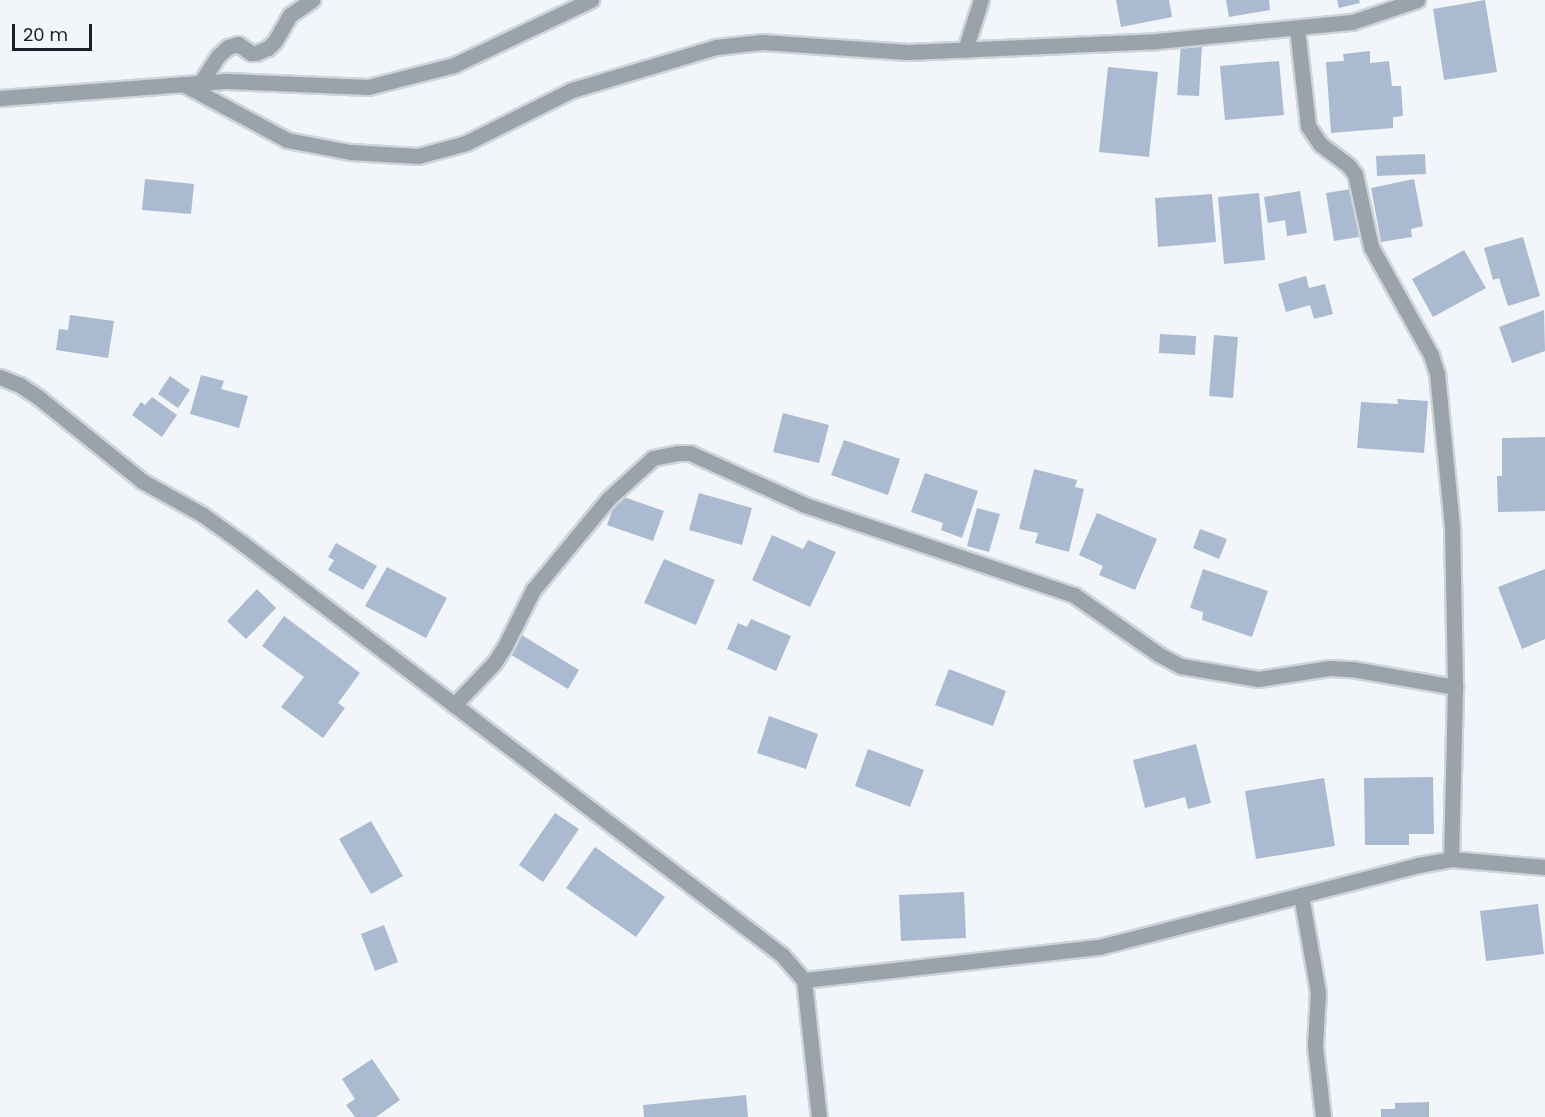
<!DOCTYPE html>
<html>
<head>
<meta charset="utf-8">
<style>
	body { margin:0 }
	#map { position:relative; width:1545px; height:1117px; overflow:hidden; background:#f2f6fa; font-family:Poppins,sans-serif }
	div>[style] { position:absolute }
	.building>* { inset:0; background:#aabbd1 }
	.roads { filter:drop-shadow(2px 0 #cfd4d9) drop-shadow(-2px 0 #cfd4d9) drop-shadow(0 2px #cfd4d9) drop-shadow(0 -2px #cfd4d9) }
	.minor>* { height:15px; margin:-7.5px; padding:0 7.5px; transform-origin:7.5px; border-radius:7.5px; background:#9aa2ac }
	span { translate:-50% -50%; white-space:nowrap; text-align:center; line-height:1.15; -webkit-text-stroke:4.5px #f2f6fa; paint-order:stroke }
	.scale { position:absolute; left:12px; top:24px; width:80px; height:27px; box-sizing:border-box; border:3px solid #1a2029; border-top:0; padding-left:8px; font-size:18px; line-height:21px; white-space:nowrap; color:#1a2029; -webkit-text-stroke:4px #f2f6fa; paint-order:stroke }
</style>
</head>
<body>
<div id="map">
	<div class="building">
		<div style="clip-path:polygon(1116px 0,1169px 0,1172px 17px,1121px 27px)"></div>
		<div style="clip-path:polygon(1226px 0,1269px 0,1270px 10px,1229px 17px)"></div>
		<div style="clip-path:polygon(1337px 0,1359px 0,1360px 3px,1339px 8px)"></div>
		<div style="clip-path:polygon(1485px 0,1497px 72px,1444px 80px,1433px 9px)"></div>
		<div style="clip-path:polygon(1181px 44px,1202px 46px,1199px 96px,1177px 95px)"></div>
		<div style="clip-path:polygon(1370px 51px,1370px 63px,1389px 61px,1392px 86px,1401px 86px,1403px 116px,1393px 117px,1393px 128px,1331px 133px,1326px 62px,1344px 61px,1343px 54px)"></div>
		<div style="clip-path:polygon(1279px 61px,1284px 115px,1225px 120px,1220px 66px)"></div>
		<div style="clip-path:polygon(1108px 67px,1158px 72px,1149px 157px,1099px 152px)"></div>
		<div style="clip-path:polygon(1425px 154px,1426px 174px,1377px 176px,1376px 156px)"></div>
		<div style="clip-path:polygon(145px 179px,194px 184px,191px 214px,142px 210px)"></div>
		<div style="clip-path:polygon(1414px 179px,1423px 226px,1411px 229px,1412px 237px,1381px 242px,1371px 188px)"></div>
		<div style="clip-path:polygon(1351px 189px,1359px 237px,1334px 241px,1326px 193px)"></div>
		<div style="clip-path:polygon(1300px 191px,1307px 233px,1287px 236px,1285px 220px,1268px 223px,1264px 197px)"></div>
		<div style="clip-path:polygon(1259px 193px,1265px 260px,1224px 264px,1218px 197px)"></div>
		<div style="clip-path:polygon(1212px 194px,1216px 242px,1158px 247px,1155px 198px)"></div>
		<div style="clip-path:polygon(1523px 237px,1540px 296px,1508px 306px,1499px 278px,1493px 280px,1484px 248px)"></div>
		<div style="clip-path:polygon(1464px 250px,1486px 288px,1433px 317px,1412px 279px)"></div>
		<div style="clip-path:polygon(1306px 276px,1309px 288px,1325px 284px,1333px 314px,1314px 319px,1310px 305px,1286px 312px,1278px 284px)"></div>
		<div style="clip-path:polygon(1544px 310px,1545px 351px,1512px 363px,1499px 327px)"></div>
		<div style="clip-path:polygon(70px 315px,114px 321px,108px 358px,56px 350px,59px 329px,68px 330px)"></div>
		<div style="clip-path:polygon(1160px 334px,1196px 336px,1195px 355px,1159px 353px)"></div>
		<div style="clip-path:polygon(1214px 335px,1238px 337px,1233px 398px,1209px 396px)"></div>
		<div style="clip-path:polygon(201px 375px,224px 381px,221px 389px,248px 396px,239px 428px,190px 414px)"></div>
		<div style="clip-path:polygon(170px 376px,190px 390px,178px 408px,158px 394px)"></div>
		<div style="clip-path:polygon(152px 397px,177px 415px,162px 437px,132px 415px,141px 402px,145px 405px)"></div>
		<div style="clip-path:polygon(1397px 399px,1428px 401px,1424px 453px,1357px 448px,1361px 402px,1398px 404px)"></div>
		<div style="clip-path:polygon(783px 413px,829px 425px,819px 463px,773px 452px)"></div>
		<div style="clip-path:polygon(1545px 437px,1545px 511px,1498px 512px,1497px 476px,1502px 476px,1502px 438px)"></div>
		<div style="clip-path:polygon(844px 440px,900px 459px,888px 495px,831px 475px)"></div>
		<div style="clip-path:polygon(1034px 469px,1077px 480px,1075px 487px,1084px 489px,1069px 552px,1035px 543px,1038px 533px,1019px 529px)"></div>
		<div style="clip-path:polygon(925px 473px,978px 491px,962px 538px,941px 530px,943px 523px,911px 512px)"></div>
		<div style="clip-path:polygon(699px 493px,752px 508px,742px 545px,689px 530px)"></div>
		<div style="clip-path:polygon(618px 495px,664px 511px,653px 541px,607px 525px)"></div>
		<div style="clip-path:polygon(977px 508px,1000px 514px,989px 552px,967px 546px)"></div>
		<div style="clip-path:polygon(1097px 513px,1157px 539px,1135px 590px,1099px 575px,1103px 566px,1079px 555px)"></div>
		<div style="clip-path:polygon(1200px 529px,1227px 539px,1219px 559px,1193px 548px)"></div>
		<div style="clip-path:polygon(772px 535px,803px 549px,808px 540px,836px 552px,810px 607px,752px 580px)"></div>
		<div style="clip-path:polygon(336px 543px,377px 566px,363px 590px,328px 570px,334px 560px,328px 557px)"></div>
		<div style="clip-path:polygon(664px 559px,715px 580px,696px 625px,644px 603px)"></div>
		<div style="clip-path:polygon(387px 567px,447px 598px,426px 638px,365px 606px)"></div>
		<div style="clip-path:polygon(1203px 569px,1268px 591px,1252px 637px,1202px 620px,1203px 612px,1190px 608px)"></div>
		<div style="clip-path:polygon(1545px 569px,1545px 639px,1522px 649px,1498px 587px)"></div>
		<div style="clip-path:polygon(257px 589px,276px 608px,246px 639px,227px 621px)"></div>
		<div style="clip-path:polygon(284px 616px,360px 673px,338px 703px,345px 708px,323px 738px,281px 707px,304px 677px,262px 646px)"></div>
		<div style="clip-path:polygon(751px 619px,791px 636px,776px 671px,727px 649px,738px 623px,747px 627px)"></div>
		<div style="clip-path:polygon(520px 634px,579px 670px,568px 689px,508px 653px)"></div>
		<div style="clip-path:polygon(949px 669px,1006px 691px,993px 726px,935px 705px)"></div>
		<div style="clip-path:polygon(769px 716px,818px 734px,806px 769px,757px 753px)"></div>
		<div style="clip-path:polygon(1196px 744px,1211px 803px,1188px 809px,1185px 797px,1145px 808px,1133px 760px)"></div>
		<div style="clip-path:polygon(868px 749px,924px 770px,910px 807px,855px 786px)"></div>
		<div style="clip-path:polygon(1433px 777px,1434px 834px,1409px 834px,1409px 845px,1365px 845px,1364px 778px)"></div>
		<div style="clip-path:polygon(1324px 778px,1335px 846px,1256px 859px,1245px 791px)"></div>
		<div style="clip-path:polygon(555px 813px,579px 829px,543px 882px,519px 865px)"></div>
		<div style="clip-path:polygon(371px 821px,403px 876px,371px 894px,339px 839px)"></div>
		<div style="clip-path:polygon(595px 847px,665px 897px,636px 937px,566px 888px)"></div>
		<div style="clip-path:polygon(964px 892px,966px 938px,901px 941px,899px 895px)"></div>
		<div style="clip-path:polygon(1538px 904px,1544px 954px,1486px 961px,1480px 911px)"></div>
		<div style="clip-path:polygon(384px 925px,398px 962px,375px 971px,361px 934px)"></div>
		<div style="clip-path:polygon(372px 1059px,400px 1100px,376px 1117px,355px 1117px,346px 1105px,355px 1099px,342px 1079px)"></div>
		<div style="clip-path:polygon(746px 1095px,748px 1117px,644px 1117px,643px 1105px)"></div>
		<div style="clip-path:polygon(1429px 1102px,1429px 1117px,1381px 1117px,1381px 1109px,1395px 1109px,1395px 1103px)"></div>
	</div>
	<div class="roads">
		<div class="minor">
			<div style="left:1297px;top:29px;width:98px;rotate:83.5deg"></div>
			<div style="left:1308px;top:126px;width:22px;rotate:56deg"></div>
			<div style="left:1320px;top:144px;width:35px;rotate:37deg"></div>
			<div style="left:1348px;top:165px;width:11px;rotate:52deg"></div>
			<div style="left:1355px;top:174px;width:75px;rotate:77.6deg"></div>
			<div style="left:1371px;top:247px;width:124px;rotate:60.9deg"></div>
			<div style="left:1431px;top:355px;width:19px;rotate:72deg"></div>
			<div style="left:1437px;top:373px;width:154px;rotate:84.4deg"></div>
			<div style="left:1452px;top:526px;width:161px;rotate:88.9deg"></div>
			<div style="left:1455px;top:687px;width:172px;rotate:91.3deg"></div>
			<div style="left:965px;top:50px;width:52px;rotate:-72.3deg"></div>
			<div style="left:201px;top:82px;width:31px;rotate:-57deg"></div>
			<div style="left:218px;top:56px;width:13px;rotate:-42deg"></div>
			<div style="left:228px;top:47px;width:10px;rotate:-17deg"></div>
			<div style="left:238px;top:44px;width:16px;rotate:35deg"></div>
			<div style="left:251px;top:53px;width:5px"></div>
			<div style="left:256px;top:53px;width:13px;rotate:-23deg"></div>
			<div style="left:268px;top:48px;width:10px;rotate:-45deg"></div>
			<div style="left:275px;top:41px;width:30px;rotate:-60deg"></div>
			<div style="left:290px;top:15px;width:27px;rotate:-34deg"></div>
			<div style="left:183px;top:84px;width:118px;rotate:28.3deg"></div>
			<div style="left:287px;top:140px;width:64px;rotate:10.8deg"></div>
			<div style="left:350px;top:152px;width:68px;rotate:3.4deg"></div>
			<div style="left:418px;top:156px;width:50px;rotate:-15.2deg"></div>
			<div style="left:466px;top:143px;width:119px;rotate:-26.6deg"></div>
			<div style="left:572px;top:90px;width:150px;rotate:-16.6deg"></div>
			<div style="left:716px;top:47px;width:46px;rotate:-6.2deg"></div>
			<div style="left:762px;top:42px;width:146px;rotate:3.9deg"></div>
			<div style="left:908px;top:52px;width:249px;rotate:-2.5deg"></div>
			<div style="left:1157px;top:41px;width:196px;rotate:-5.6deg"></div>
			<div style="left:1352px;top:22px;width:69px;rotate:-18.7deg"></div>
			<div style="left:0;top:98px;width:229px;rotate:-4.3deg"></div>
			<div style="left:228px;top:81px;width:140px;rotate:2.5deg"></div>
			<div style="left:368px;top:87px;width:89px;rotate:-14.3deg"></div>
			<div style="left:454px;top:65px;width:152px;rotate:-25.4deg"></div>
			<div style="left:0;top:377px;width:22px;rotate:22deg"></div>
			<div style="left:20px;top:385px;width:22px;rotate:34deg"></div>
			<div style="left:38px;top:397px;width:134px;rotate:38.9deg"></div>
			<div style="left:142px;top:481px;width:70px;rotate:29.1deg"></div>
			<div style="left:203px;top:515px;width:48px;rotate:35.7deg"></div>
			<div style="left:242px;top:543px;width:679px;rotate:37.34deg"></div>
			<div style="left:782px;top:955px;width:33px;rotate:49deg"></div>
			<div style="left:804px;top:980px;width:138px;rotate:83.8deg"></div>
			<div style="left:454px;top:705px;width:58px;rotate:-46.4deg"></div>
			<div style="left:494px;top:663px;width:20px;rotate:-57deg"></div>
			<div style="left:505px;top:646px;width:63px;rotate:-63.4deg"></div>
			<div style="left:533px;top:590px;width:118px;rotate:-50.5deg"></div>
			<div style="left:608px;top:499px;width:61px;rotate:-42.3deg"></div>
			<div style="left:653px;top:458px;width:25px;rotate:-11deg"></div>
			<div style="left:678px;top:453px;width:12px"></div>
			<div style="left:690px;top:453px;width:126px;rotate:24.3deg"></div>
			<div style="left:805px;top:505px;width:284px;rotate:18.5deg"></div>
			<div style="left:1074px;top:595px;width:103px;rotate:35.1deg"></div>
			<div style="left:1158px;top:654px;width:26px;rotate:28deg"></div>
			<div style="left:1181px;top:666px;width:78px;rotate:9.6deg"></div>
			<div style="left:1258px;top:679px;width:73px;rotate:-8.7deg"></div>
			<div style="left:1330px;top:668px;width:22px;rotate:3deg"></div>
			<div style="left:1352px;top:669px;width:105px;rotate:9.9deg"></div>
			<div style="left:1301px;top:895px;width:98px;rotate:80.1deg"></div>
			<div style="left:1318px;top:992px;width:54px;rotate:93.2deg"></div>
			<div style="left:1315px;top:1046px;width:71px;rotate:83.6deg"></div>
			<div style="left:804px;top:980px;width:297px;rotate:-6.4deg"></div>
			<div style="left:1099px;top:947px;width:329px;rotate:-14.4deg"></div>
			<div style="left:1418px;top:865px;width:34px;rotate:-10deg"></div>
			<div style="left:1451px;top:859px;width:94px;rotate:4.9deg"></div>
		</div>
	</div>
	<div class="scale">20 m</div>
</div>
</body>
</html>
